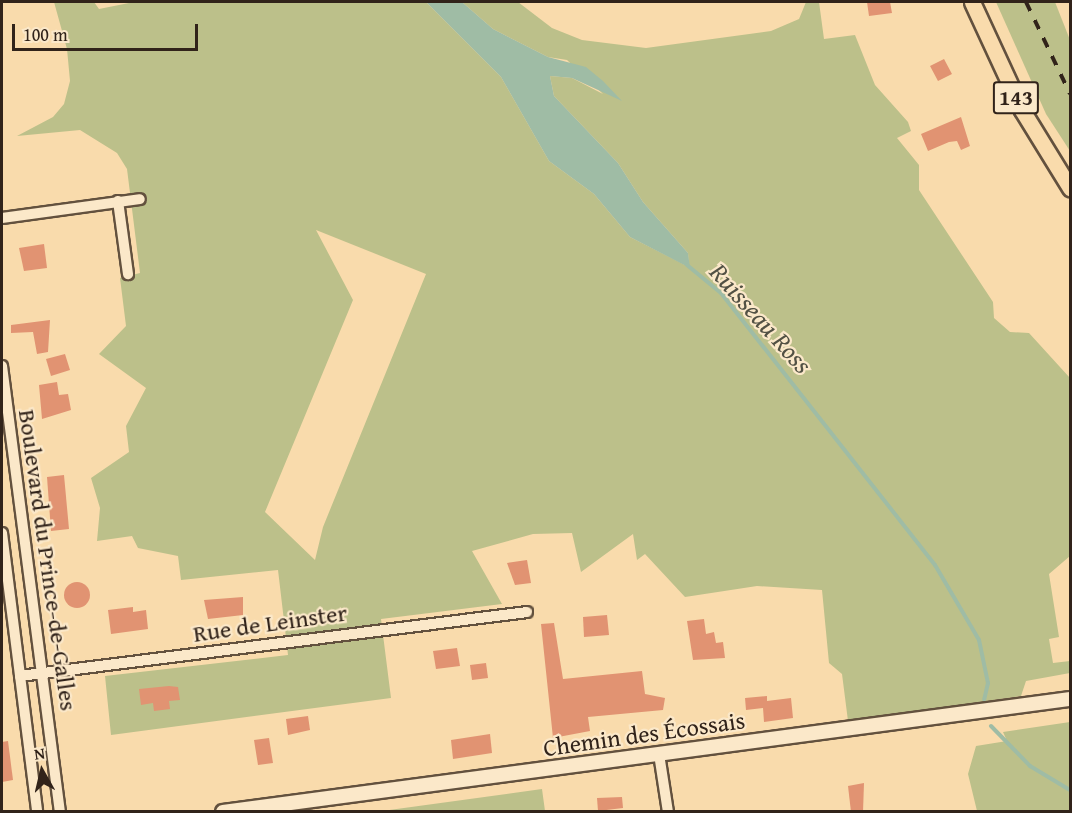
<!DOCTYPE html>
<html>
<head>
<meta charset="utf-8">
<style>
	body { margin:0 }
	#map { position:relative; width:1072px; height:813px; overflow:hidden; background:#f9dbac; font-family:"Gentium Book Plus",serif }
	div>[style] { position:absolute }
	.green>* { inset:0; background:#bcc08a }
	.water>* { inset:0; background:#9fbca5 }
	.stream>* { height:4px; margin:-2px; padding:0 2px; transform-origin:2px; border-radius:2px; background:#9fbca5 }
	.building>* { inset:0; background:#e19372 }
	.round { border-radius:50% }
	.roads { filter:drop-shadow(2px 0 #63513e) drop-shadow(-2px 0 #63513e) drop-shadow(0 2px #63513e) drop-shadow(0 -2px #63513e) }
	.minor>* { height:10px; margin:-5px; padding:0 5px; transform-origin:5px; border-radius:5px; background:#fbe8c9 }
	.secondary>* { height:14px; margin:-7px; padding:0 7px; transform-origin:7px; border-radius:7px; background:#fbe8c9 }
	.primary>* { height:15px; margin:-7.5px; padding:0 7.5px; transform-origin:7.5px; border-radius:7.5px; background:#f9dbac }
	.rail>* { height:4px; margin-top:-2px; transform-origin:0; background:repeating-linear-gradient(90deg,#31231a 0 10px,transparent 0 20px) }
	span { translate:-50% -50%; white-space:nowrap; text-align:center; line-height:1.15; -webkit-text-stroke:4.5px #fbe8c9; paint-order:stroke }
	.shield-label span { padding:2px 4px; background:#fbe8c9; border:2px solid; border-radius:4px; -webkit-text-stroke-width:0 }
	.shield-label { font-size:22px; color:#31231a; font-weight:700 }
	.street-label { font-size:24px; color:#31231a }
	.water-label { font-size:26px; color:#525144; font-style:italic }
	.frame { position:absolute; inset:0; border:3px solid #31231a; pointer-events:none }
	.north { position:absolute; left:12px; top:741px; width:60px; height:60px; -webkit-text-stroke:4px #fbe8c9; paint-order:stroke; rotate:352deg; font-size:16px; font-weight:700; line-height:24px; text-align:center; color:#31231a }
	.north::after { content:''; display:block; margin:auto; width:21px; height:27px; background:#31231a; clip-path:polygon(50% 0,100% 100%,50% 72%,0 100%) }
	.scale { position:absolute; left:12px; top:24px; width:186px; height:27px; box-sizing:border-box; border:3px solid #31231a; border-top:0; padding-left:8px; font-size:18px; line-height:21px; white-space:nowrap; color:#31231a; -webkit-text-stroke:4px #fbe8c9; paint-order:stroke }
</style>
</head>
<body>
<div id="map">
	<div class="green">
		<div style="clip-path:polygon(evenodd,54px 2px,94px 2px,99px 9px,134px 2px,426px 2px,501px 77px,549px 161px,594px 194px,630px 237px,689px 267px,688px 253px,643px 202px,618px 163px,554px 96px,550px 76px,572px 78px,603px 94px,567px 60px,548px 57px,493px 29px,462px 2px,518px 2px,552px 28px,582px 40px,646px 48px,771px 31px,799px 19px,806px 2px,819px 2px,824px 39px,855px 35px,875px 85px,908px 122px,911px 131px,897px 138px,919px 165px,919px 190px,993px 302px,994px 318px,1010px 332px,1029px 333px,1070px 378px,1070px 556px,1049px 574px,1059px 637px,1049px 639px,1053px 663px,1070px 661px,1070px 673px,1026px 681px,1021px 696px,848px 721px,842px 674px,829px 663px,822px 590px,757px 586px,685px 597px,645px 554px,637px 560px,633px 534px,581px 572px,572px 533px,533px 534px,472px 551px,502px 604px,381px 619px,391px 698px,111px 735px,105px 676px,288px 655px,278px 570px,181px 580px,178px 556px,138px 548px,132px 536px,97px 541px,100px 508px,91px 478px,129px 452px,126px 426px,146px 388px,99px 354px,126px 326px,120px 278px,140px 273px,127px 169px,117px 153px,80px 130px,17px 136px,53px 117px,64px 104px,70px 81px,67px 49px,54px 2px,316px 230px,426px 274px,323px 527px,315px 560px,265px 512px,353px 300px,316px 230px)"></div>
		<div style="clip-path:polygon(996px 2px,1055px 2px,1070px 40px,1070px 151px,1046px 114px)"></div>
		<div style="clip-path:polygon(1070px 722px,1070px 811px,977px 811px,968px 774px,976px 746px,1007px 741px,1003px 732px)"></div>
		<div style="clip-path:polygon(542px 789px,545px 811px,378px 811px,382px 811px)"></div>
	</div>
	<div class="water">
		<div style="clip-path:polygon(426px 2px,462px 2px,493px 29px,548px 57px,586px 67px,603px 81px,622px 101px,572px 78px,550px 76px,554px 96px,618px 163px,643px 202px,688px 253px,690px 268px,630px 237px,594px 194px,549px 161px,501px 77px)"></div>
	</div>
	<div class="stream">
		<div style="left:687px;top:265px;width:44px;rotate:39.5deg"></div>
		<div style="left:721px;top:293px;width:346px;rotate:51.8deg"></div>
		<div style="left:935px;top:565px;width:87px;rotate:59.6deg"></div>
		<div style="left:979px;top:640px;width:44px;rotate:78.2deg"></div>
		<div style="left:988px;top:683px;width:17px;rotate:103deg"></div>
		<div style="left:991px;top:726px;width:56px;rotate:45.7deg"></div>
		<div style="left:1030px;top:766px;width:47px;rotate:31deg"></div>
	</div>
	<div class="building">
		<div style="clip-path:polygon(867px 2px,890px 2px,892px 13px,869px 16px)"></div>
		<div style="clip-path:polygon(944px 59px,952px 74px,938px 81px,930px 66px)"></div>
		<div style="clip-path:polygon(961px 117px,970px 146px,961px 150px,957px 141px,949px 142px,928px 151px,921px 134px)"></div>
		<div style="clip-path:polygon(44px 244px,47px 268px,24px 271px,19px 248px)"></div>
		<div style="clip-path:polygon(50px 320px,48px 352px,37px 354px,33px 332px,11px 333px,11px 325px)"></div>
		<div style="clip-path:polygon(65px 354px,70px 370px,51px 376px,46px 359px)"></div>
		<div style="clip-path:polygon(57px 382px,59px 395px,68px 394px,71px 410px,42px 419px,39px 385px)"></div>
		<div style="clip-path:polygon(64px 475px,69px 529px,51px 531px,47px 477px)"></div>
		<div style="clip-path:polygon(527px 560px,531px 583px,515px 585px,507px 563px)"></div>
		<div class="round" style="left:64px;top:582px;width:26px;height:26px"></div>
		<div style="clip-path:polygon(243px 597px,243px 615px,208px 619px,204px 600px)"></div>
		<div style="clip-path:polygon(133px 607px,133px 612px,146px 610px,148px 629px,111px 634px,108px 610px)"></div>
		<div style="clip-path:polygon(607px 615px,609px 635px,584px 637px,583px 617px)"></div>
		<div style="clip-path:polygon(704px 619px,706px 634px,714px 632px,716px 643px,723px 642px,725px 658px,693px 660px,687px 621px)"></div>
		<div style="clip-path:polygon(554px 623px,563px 679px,642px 671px,645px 694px,665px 698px,663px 710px,588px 717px,590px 731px,553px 738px,541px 624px)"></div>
		<div style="clip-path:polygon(457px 648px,460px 666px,436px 669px,433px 651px)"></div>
		<div style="clip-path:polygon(486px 663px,488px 678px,472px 680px,470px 665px)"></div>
		<div style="clip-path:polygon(169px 686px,178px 687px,180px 700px,169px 701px,170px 709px,154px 711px,153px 703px,141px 705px,139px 689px)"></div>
		<div style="clip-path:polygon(767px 696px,767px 701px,791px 698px,793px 718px,764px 722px,763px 708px,746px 710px,745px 698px)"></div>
		<div style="clip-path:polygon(308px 716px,310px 730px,288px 735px,286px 719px)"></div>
		<div style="clip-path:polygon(490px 734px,492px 753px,453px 759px,451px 740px)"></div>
		<div style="clip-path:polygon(269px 738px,273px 763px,258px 765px,254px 740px)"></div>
		<div style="clip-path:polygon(8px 741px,13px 780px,2px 782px,2px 742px)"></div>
		<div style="clip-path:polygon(864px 783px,863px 812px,851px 812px,848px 786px)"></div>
		<div style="clip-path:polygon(622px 797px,623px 808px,598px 811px,597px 798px)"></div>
	</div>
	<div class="roads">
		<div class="minor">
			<div style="left:118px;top:201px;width:74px;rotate:82.2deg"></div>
			<div style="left:2px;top:218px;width:139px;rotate:-7.8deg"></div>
			<div style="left:2px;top:366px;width:450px;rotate:82.6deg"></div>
			<div style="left:2px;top:533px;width:281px;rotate:82.8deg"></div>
			<div style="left:20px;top:676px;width:511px;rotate:-7.19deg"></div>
			<div style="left:659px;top:754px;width:59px;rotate:81.2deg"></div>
		</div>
		<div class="secondary">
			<div style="left:223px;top:812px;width:855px;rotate:-7.6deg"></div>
		</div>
		<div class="primary">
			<div style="left:972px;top:2px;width:119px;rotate:65.2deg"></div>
			<div style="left:1022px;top:110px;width:92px;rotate:58.4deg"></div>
		</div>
	</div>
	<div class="rail">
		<div style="left:1026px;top:2px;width:102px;rotate:64.4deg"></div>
	</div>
	<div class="shield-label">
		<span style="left:1016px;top:98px">143</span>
	</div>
	<div class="street-label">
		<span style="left:48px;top:560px;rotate:82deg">Boulevard du Prince-de-Galles</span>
		<span style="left:270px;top:623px;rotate:-8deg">Rue de Leinster</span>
		<span style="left:644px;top:734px;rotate:-8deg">Chemin des Écossais</span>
	</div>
	<div class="water-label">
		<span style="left:761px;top:318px;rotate:48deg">Ruisseau Ross</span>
	</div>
	<div class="frame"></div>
	<div class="north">N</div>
	<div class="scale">100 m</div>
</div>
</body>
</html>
